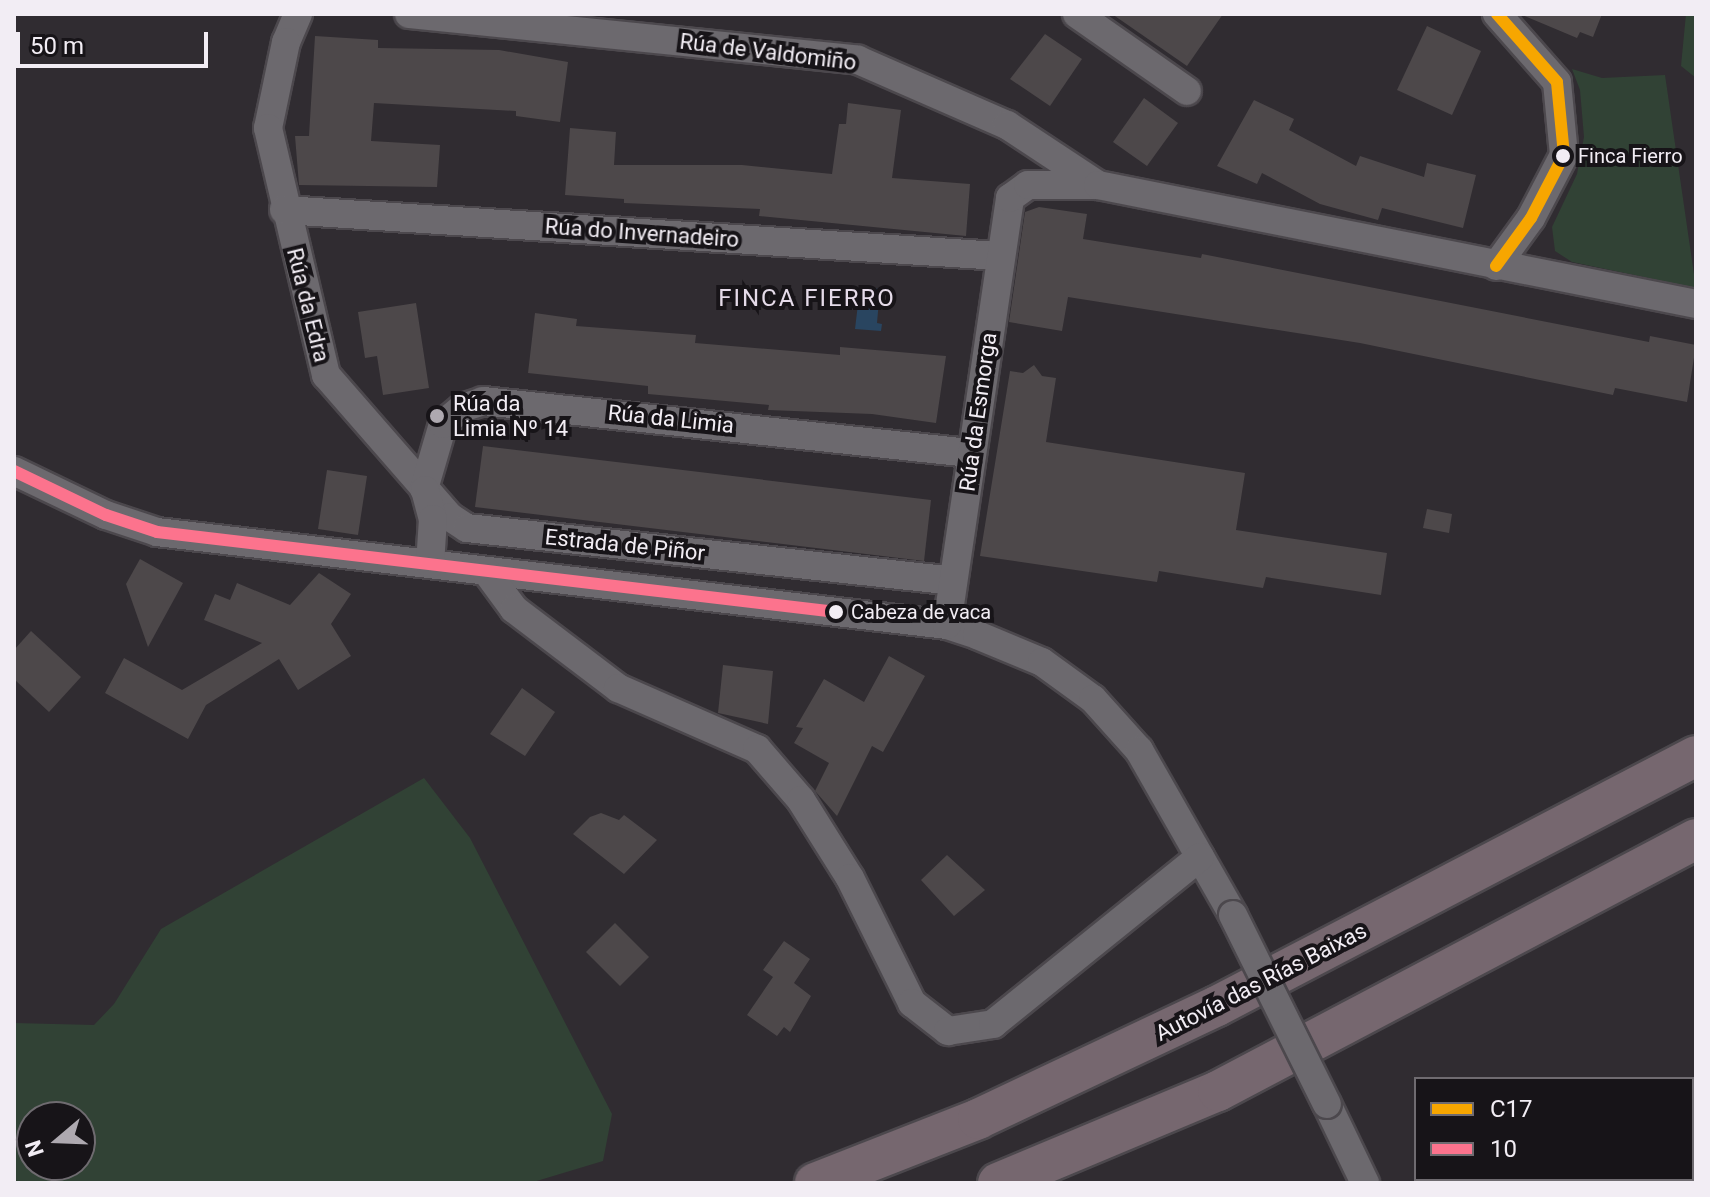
<!DOCTYPE html>
<html>
<head>
<meta charset="utf-8">
<style>
	body { margin:0 }
	#map { position:relative; width:1710px; height:1197px; overflow:hidden; background:#302c31; font-family:Roboto,sans-serif }
	div>[style] { position:absolute }
	.green>* { inset:0; background:#314235 }
	.water>* { inset:0; background:#294560 }
	.building>* { inset:0; background:#4d484a }
	.roads { filter:drop-shadow(2px 0 #4c484d) drop-shadow(-2px 0 #4c484d) drop-shadow(0 2px #4c484d) drop-shadow(0 -2px #4c484d) }
	.minor>* { height:28px; margin:-14px; padding:0 14px; transform-origin:14px; border-radius:14px; background:#6c696e }
	.highway>* { height:40px; margin:-20px; padding:0 20px; transform-origin:20px; border-radius:20px; background:#76676f }
	.bridges { filter:drop-shadow(2px 0 #4c484d) drop-shadow(-2px 0 #4c484d) drop-shadow(0 2px #4c484d) drop-shadow(0 -2px #4c484d) }
	.minor-bridge>* { height:28px; margin:-14px; padding:0 14px; transform-origin:14px; border-radius:14px; background:#6c696e }
	.bus-1>* { height:12px; margin:-6px; padding:0 6px; transform-origin:6px; border-radius:6px; background:#f7a600 }
	.bus-2>* { height:12px; margin:-6px; padding:0 6px; transform-origin:6px; border-radius:6px; background:#fc738d }
	.dots>* { width:22px; height:22px; translate:-50% -50%; box-sizing:border-box; border:4px solid #171418; border-radius:50% }
	span { translate:-50% -50%; white-space:nowrap; text-align:center; line-height:1.15; -webkit-text-stroke:8px #171418; paint-order:stroke }
	.bus-label { font-size:20px; color:#f2edf4 }
	.left { translate:0 -50%; text-align:left }
	.street-label { font-size:22px; color:#f2edf4 }
	.poi-label { font-size:22px; color:#f2edf4 }
	.neighbourhood-label { font-size:24px; color:#e5dbe9; letter-spacing:2px }
	.frame { position:absolute; inset:0; border:16px solid #f2edf4; pointer-events:none }
	.legend { position:absolute; left:1414px; top:1077px; width:280px; height:104px; box-sizing:border-box; background:#171418; border:2px solid #6f6b70; margin:0; padding:10px 14px; list-style:none; font-size:24px; color:#f2edf4 }
	.legend li { display:flex; align-items:center; gap:16px; height:40px }
	.legend b { width:40px; border:2px solid #6f6b70 }
	.north { position:absolute; left:16px; top:1101px; width:80px; height:80px; box-sizing:border-box; background:#171418; border:2px solid #6f6b70; border-radius:50%; rotate:251deg; font-size:22px; font-weight:700; line-height:32px; text-align:center; color:#f2edf4 }
	.north::after { content:''; display:block; margin:auto; width:28px; height:36px; background:#aea9b0; clip-path:polygon(50% 0,100% 100%,50% 72%,0 100%) }
	.scale { position:absolute; left:16px; top:32px; width:192px; height:36px; box-sizing:border-box; border:4px solid #f2edf4; border-top:0; padding-left:10px; font-size:24px; line-height:28px; white-space:nowrap; color:#f2edf4; -webkit-text-stroke:6px #171418; paint-order:stroke }
</style>
</head>
<body>
<div id="map">
	<div class="green">
		<div style="clip-path:polygon(1686px 14px,1696px 14px,1696px 78px,1681px 66px)"></div>
		<div style="clip-path:polygon(1572px 69px,1602px 78px,1665px 75px,1696px 288px,1572px 262px,1555px 251px,1552px 227px,1577px 174px,1584px 137px,1580px 90px)"></div>
		<div style="clip-path:polygon(evenodd,424px 778px,470px 838px,612px 1114px,603px 1161px,530px 1183px,14px 1183px,14px 1023px,94px 1025px,114px 1004px,161px 929px,424px 778px,32px 1117px,80px 1117px,80px 1165px,32px 1165px,32px 1117px)"></div>
	</div>
	<div class="water">
		<div style="clip-path:polygon(860px 287px,880px 289px,877px 323px,882px 324px,881px 331px,855px 329px)"></div>
	</div>
	<div class="building">
		<div style="clip-path:polygon(1112px 14px,1223px 14px,1187px 66px)"></div>
		<div style="clip-path:polygon(1520px 14px,1602px 14px,1593px 37px,1580px 32px,1577px 38px)"></div>
		<div style="clip-path:polygon(1427px 26px,1481px 51px,1452px 115px,1397px 90px)"></div>
		<div style="clip-path:polygon(1045px 34px,1082px 59px,1050px 106px,1010px 79px)"></div>
		<div style="clip-path:polygon(315px 36px,378px 40px,378px 48px,499px 50px,568px 62px,560px 122px,516px 116px,516px 111px,374px 103px,371px 141px,440px 145px,437px 187px,299px 185px,295px 136px,309px 136px)"></div>
		<div style="clip-path:polygon(1144px 98px,1178px 123px,1147px 166px,1113px 142px)"></div>
		<div style="clip-path:polygon(1254px 100px,1294px 119px,1289px 130px,1356px 166px,1360px 156px,1424px 177px,1427px 163px,1476px 175px,1463px 228px,1382px 208px,1378px 220px,1320px 204px,1262px 173px,1257px 184px,1217px 166px)"></div>
		<div style="clip-path:polygon(848px 103px,901px 110px,892px 178px,970px 184px,966px 236px,759px 216px,760px 209px,624px 203px,624px 199px,565px 195px,570px 128px,616px 132px,614px 165px,742px 165px,832px 174px,839px 124px,846px 124px)"></div>
		<div style="clip-path:polygon(1039px 207px,1087px 214px,1083px 239px,1201px 258px,1202px 254px,1649px 342px,1650px 336px,1696px 345px,1687px 402px,1615px 388px,1613px 395px,1360px 343px,1068px 297px,1062px 331px,1009px 322px,1025px 212px)"></div>
		<div style="clip-path:polygon(416px 303px,429px 388px,383px 395px,377px 356px,365px 358px,358px 312px)"></div>
		<div style="clip-path:polygon(535px 313px,577px 319px,576px 326px,696px 335px,695px 343px,840px 355px,840px 347px,946px 356px,936px 423px,872px 414px,768px 410px,769px 405px,648px 394px,648px 386px,528px 373px)"></div>
		<div style="clip-path:polygon(1034px 365px,1042px 376px,1056px 378px,1046px 442px,1245px 473px,1236px 530px,1387px 553px,1381px 595px,1266px 577px,1263px 588px,1159px 571px,1157px 582px,980px 556px,1010px 371px,1023px 373px)"></div>
		<div style="clip-path:polygon(483px 446px,931px 500px,924px 561px,475px 507px)"></div>
		<div style="clip-path:polygon(327px 470px,367px 476px,358px 535px,318px 529px)"></div>
		<div style="clip-path:polygon(1427px 509px,1452px 514px,1449px 533px,1423px 528px)"></div>
		<div style="clip-path:polygon(140px 559px,183px 583px,148px 647px,126px 584px)"></div>
		<div style="clip-path:polygon(319px 573px,351px 594px,331px 624px,351px 656px,298px 690px,279px 659px,206px 705px,188px 739px,105px 693px,124px 658px,182px 690px,262px 643px,204px 620px,215px 594px,230px 600px,237px 583px,290px 605px)"></div>
		<div style="clip-path:polygon(31px 631px,81px 677px,49px 712px,14px 679px,14px 650px)"></div>
		<div style="clip-path:polygon(889px 656px,925px 676px,883px 752px,872px 746px,837px 816px,815px 791px,829px 763px,794px 743px,803px 728px,796px 727px,824px 679px,864px 702px)"></div>
		<div style="clip-path:polygon(723px 665px,773px 671px,768px 724px,718px 713px)"></div>
		<div style="clip-path:polygon(522px 688px,555px 712px,525px 756px,490px 734px)"></div>
		<div style="clip-path:polygon(601px 813px,619px 820px,624px 815px,657px 840px,624px 874px,573px 834px,590px 817px)"></div>
		<div style="clip-path:polygon(947px 855px,985px 890px,954px 916px,921px 880px)"></div>
		<div style="clip-path:polygon(615px 923px,649px 957px,620px 986px,586px 952px)"></div>
		<div style="clip-path:polygon(784px 941px,810px 959px,794px 983px,811px 996px,790px 1032px,784px 1027px,777px 1036px,747px 1015px,773px 977px,763px 970px)"></div>
	</div>
	<div class="roads">
		<div class="minor">
			<div style="left:298px;top:14px;width:30px;rotate:113deg"></div>
			<div style="left:286px;top:42px;width:88px;rotate:101.8deg"></div>
			<div style="left:268px;top:128px;width:254px;rotate:76.8deg"></div>
			<div style="left:326px;top:375px;width:189px;rotate:48.9deg"></div>
			<div style="left:450px;top:517px;width:20px;rotate:33deg"></div>
			<div style="left:467px;top:528px;width:489px;rotate:6.2deg"></div>
			<div style="left:409px;top:14px;width:451px;rotate:5.8deg"></div>
			<div style="left:858px;top:60px;width:163px;rotate:23.6deg"></div>
			<div style="left:1007px;top:125px;width:109px;rotate:33.4deg"></div>
			<div style="left:1077px;top:14px;width:134px;rotate:35deg"></div>
			<div style="left:284px;top:210px;width:717px;rotate:3.68deg"></div>
			<div style="left:1496px;top:266px;width:59px;rotate:-53.9deg"></div>
			<div style="left:1531px;top:218px;width:71px;rotate:-62.4deg"></div>
			<div style="left:1564px;top:155px;width:73px;rotate:-95.5deg"></div>
			<div style="left:1557px;top:82px;width:91px;rotate:-131.4deg"></div>
			<div style="left:14px;top:471px;width:102px;rotate:25.6deg"></div>
			<div style="left:106px;top:515px;width:54px;rotate:18.4deg"></div>
			<div style="left:157px;top:532px;width:795px;rotate:6.71deg"></div>
			<div style="left:947px;top:625px;width:32px;rotate:18deg"></div>
			<div style="left:977px;top:635px;width:70px;rotate:22.6deg"></div>
			<div style="left:1042px;top:662px;width:63px;rotate:36deg"></div>
			<div style="left:1093px;top:699px;width:69px;rotate:48deg"></div>
			<div style="left:1139px;top:750px;width:190px;rotate:60.3deg"></div>
			<div style="left:424px;top:489px;width:68px;rotate:-73.7deg"></div>
			<div style="left:443px;top:424px;width:25px;rotate:-40deg"></div>
			<div style="left:462px;top:408px;width:22px;rotate:-18deg"></div>
			<div style="left:483px;top:401px;width:492px;rotate:6.1deg"></div>
			<div style="left:425px;top:490px;width:30px;rotate:75deg"></div>
			<div style="left:433px;top:519px;width:45px;rotate:93.8deg"></div>
			<div style="left:486px;top:571px;width:47px;rotate:53.6deg"></div>
			<div style="left:514px;top:609px;width:131px;rotate:37.2deg"></div>
			<div style="left:618px;top:688px;width:152px;rotate:23.7deg"></div>
			<div style="left:757px;top:749px;width:67px;rotate:49.2deg"></div>
			<div style="left:801px;top:800px;width:92px;rotate:57.9deg"></div>
			<div style="left:850px;top:878px;width:140px;rotate:63.6deg"></div>
			<div style="left:912px;top:1003px;width:46px;rotate:37.9deg"></div>
			<div style="left:948px;top:1031px;width:46px;rotate:-8.8deg"></div>
			<div style="left:993px;top:1024px;width:266px;rotate:-38.9deg"></div>
			<div style="left:947px;top:625px;width:432px;rotate:-81.6deg"></div>
			<div style="left:1010px;top:198px;width:22px;rotate:-36deg"></div>
			<div style="left:1028px;top:185px;width:70px"></div>
			<div style="left:1098px;top:185px;width:610px;rotate:11.25deg"></div>
			<div style="left:1327px;top:1104px;width:88px;rotate:64.3deg"></div>
		</div>
		<div class="highway">
			<div style="left:815px;top:1183px;width:175px;rotate:-21.4deg"></div>
			<div style="left:978px;top:1119px;width:264px;rotate:-25.3deg"></div>
			<div style="left:1217px;top:1006px;width:540px;rotate:-27.56deg"></div>
			<div style="left:998px;top:1183px;width:238px;rotate:-22.7deg"></div>
			<div style="left:1218px;top:1091px;width:540px;rotate:-27.8deg"></div>
		</div>
	</div>
	<div class="bridges">
		<div class="minor-bridge">
			<div style="left:1233px;top:915px;width:211px;rotate:63.6deg"></div>
		</div>
	</div>
	<div class="bus-1">
		<div style="left:1496px;top:266px;width:59px;rotate:-53.9deg"></div>
		<div style="left:1531px;top:218px;width:71px;rotate:-62.4deg"></div>
		<div style="left:1564px;top:155px;width:73px;rotate:-95.5deg"></div>
		<div style="left:1557px;top:82px;width:91px;rotate:-131.4deg"></div>
	</div>
	<div class="bus-2">
		<div style="left:14px;top:471px;width:102px;rotate:25.6deg"></div>
		<div style="left:106px;top:515px;width:54px;rotate:18.4deg"></div>
		<div style="left:157px;top:532px;width:684px;rotate:6.72deg"></div>
	</div>
	<div class="dots">
		<div style="left:1563px;top:156px;background:#f2edf4"></div>
		<div style="left:437px;top:416px;background:#aea9b0"></div>
		<div style="left:836px;top:612px;background:#f2edf4"></div>
	</div>
	<div class="bus-label">
		<span class="left" style="left:1578px;top:156px">Finca Fierro</span>
		<span class="left" style="left:851px;top:612px">Cabeza de vaca</span>
	</div>
	<div class="street-label">
		<span style="left:768px;top:52px;rotate:7deg">Rúa de Valdomiño</span>
		<span style="left:642px;top:233px;rotate:4deg">Rúa do Invernadeiro</span>
		<span style="left:308px;top:305px;rotate:76deg">Rúa da Edra</span>
		<span style="left:978px;top:412px;rotate:-82deg">Rúa da Esmorga</span>
		<span style="left:671px;top:419px;rotate:6deg">Rúa da Limia</span>
		<span style="left:625px;top:545px;rotate:6deg">Estrada de Piñor</span>
		<span style="left:1261px;top:982px;rotate:-27deg">Autovía das Rías Baixas</span>
	</div>
	<div class="poi-label">
		<span class="left" style="left:453px;top:416px">Rúa da<br>Limia Nº 14</span>
	</div>
	<div class="neighbourhood-label">
		<span style="left:807px;top:299px">FINCA FIERRO</span>
	</div>
	<div class="frame"></div>
	<ul class="legend">
	<li><b style="height:10px;background:#f7a600"></b>C17</li>
	<li><b style="height:10px;background:#fc738d"></b>10</li>
	</ul>
	<div class="north">N</div>
	<div class="scale">50 m</div>
</div>
</body>
</html>
